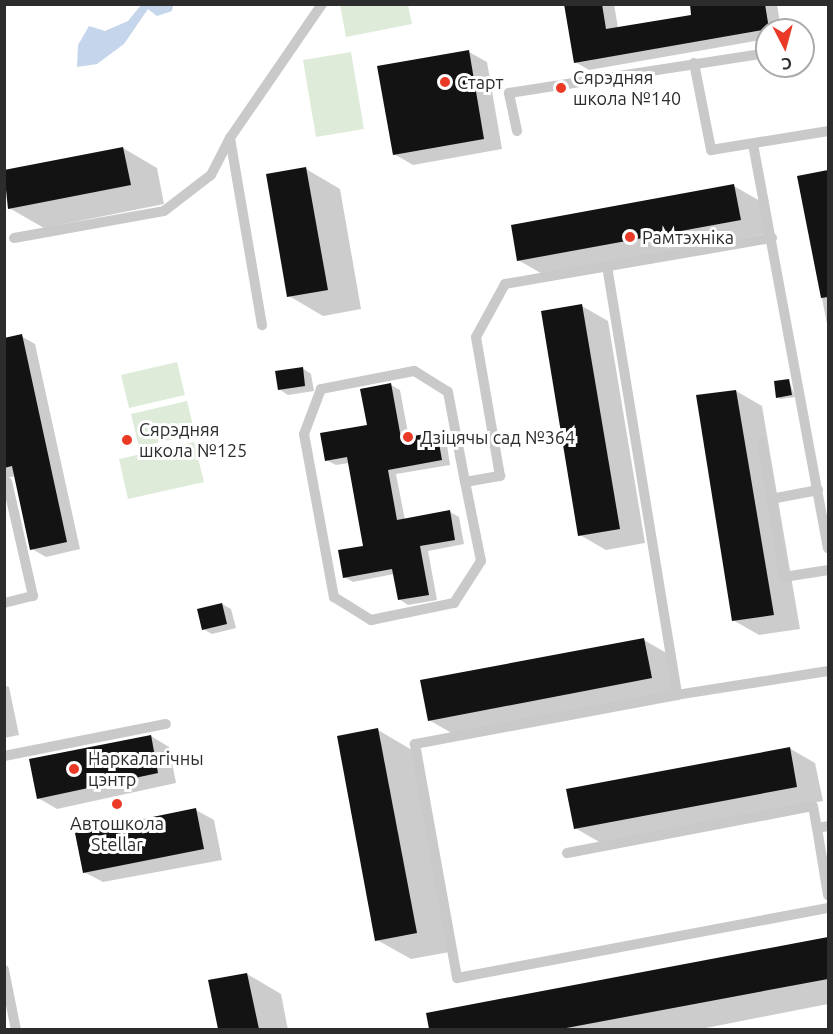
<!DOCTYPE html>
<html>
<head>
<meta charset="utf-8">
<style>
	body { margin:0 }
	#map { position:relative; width:833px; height:1034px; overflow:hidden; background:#fff; font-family:Ubuntu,sans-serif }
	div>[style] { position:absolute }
	.green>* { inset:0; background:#dfebd9 }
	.water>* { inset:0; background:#c4d5ec }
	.shadow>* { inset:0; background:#0003 }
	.building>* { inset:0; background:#131313 }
	.lane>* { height:10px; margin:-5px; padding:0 5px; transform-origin:5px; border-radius:5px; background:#c9c9c9 }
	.dots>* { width:16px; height:16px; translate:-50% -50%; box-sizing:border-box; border:3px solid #fff; border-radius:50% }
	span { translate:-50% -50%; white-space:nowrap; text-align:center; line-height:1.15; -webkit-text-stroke:6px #fff; paint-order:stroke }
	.poi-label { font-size:18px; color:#2c2c2c }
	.left { translate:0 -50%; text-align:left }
	.frame { position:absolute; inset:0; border:6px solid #2c2c2c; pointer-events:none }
	.north { position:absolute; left:755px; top:18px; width:60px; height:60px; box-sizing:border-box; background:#fff; border:2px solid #ababab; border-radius:50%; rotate:174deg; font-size:16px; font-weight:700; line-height:24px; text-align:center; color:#2c2c2c }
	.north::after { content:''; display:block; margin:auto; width:21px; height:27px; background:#ea3a27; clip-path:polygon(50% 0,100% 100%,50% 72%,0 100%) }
</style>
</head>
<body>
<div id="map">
	<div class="green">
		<div style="clip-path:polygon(340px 5px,408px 5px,412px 24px,346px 37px)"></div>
		<div style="clip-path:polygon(351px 52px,364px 129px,316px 137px,303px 60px)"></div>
		<div style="clip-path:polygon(177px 362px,185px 395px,129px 408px,121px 375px)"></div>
		<div style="clip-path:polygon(187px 401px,195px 434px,139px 447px,131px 414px)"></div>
		<div style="clip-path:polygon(194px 442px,204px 482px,128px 499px,119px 459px)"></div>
	</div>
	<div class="water">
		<div style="clip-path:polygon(141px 5px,173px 5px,172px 11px,157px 16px,148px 9px,124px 44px,97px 64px,77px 67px,78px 45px,89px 26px,105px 31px,128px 21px)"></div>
	</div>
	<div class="shadow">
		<div style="clip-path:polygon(565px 4px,614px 4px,618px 28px,693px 16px,691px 4px,777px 4px,781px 30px,767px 30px,767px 39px,589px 70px,575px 62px)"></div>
		<div style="clip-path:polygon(469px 52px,487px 62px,502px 149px,413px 165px,394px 154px)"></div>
		<div style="clip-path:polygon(123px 148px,157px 168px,164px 204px,44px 228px,9px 208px,4px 171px)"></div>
		<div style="clip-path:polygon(306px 169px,340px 189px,361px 309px,323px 316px,289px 296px)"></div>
		<div style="clip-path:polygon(828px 171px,828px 329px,798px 177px)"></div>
		<div style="clip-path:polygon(734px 186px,760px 201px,766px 234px,544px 275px,518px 260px)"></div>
		<div style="clip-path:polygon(582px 306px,608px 321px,645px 543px,606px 550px,580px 535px)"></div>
		<div style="clip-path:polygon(21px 336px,35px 344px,80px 549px,46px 557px,32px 549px,16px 476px,4px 478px,4px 428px)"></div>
		<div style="clip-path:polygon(302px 368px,311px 374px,314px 391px,288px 395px,279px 389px)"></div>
		<div style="clip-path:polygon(789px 380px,795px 397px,781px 399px,777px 397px)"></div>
		<div style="clip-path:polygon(391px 385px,400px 390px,409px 438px,437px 433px,446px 438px,450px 465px,396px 474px,405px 520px,450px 512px,459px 517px,464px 544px,428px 551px,437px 600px,408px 605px,399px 599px,394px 574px,353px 582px,344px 577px,365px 547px,349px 463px,336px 465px,326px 460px,369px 426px)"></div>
		<div style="clip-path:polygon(736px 391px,762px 406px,800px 629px,759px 635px,733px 620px)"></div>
		<div style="clip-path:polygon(222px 604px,231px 609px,236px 628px,212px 634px,203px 629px)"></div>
		<div style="clip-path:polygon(644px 640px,670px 655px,677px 693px,455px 735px,429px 720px)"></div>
		<div style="clip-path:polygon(4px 685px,9px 687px,19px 735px,4px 738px)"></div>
		<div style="clip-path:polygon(378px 730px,412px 750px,450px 952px,411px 959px,377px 940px)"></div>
		<div style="clip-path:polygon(151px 736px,169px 747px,176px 783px,57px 809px,38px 798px)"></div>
		<div style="clip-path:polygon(789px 748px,815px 763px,823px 801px,601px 843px,575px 828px)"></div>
		<div style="clip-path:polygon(196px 810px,214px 820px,222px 860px,103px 882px,84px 872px)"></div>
		<div style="clip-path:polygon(828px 939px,828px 1004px,696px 1030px,431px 1030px,428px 1014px)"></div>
		<div style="clip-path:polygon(247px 974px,281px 994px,288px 1030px,219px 1030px,210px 981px)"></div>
	</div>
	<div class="building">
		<div style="clip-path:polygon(564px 4px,602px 4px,606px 29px,691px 15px,690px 4px,765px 4px,769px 29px,574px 63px)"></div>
		<div style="clip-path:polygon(469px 50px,484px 139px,393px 155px,377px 66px)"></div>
		<div style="clip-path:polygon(123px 147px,131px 185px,8px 209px,4px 170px)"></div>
		<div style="clip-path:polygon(306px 167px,328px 290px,287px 297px,266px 174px)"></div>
		<div style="clip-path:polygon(828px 170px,828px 297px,821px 298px,797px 176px)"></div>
		<div style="clip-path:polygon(734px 184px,741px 220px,517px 261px,511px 225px)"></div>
		<div style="clip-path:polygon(582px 304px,620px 529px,578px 536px,541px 311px)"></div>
		<div style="clip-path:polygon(22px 334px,67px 542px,30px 550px,12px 466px,4px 468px,4px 338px)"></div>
		<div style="clip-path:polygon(303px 367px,305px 386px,278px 390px,275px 371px)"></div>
		<div style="clip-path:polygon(789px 379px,792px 395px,776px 398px,774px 381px)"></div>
		<div style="clip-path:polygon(391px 383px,401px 438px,437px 432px,442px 460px,388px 470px,397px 520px,450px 510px,455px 540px,420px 546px,429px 595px,398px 600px,392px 569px,343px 578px,338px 550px,363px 546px,347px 457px,325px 461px,320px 433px,367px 425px,360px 389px)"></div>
		<div style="clip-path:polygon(736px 390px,774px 615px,732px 621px,696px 395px)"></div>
		<div style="clip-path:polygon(222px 603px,227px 624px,202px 630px,197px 609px)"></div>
		<div style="clip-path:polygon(644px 638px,652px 678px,428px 721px,420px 680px)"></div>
		<div style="clip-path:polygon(378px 728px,417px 933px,375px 941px,337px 736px)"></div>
		<div style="clip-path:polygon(151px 735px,158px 773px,37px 799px,29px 759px)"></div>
		<div style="clip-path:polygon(790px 747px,797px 787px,574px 829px,566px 789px)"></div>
		<div style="clip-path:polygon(196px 808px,204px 849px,83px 873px,75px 833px)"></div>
		<div style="clip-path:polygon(828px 937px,828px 979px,561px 1029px,429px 1029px,426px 1013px)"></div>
		<div style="clip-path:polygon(247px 973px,259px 1029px,218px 1029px,208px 980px)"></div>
	</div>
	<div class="lane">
		<div style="left:694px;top:63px;width:89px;rotate:78.9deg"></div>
		<div style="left:711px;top:150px;width:119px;rotate:-9.2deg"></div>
		<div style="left:517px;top:131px;width:39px;rotate:-102deg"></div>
		<div style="left:509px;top:93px;width:261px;rotate:-8.8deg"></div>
		<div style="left:230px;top:138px;width:190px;rotate:80.3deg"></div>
		<div style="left:753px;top:144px;width:411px;rotate:79.5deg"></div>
		<div style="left:14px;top:238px;width:152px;rotate:-10.2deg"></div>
		<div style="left:164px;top:211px;width:59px;rotate:-37.5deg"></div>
		<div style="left:211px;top:175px;width:42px;rotate:-62.8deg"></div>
		<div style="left:230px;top:138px;width:163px;rotate:-55.5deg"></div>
		<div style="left:607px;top:266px;width:435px;rotate:80.7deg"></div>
		<div style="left:762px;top:442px;width:137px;rotate:80.7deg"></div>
		<div style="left:784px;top:577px;width:45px;rotate:-9deg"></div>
		<div style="left:465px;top:482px;width:92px;rotate:-100.7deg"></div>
		<div style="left:448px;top:392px;width:40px;rotate:-148deg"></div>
		<div style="left:414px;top:371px;width:95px;rotate:169deg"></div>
		<div style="left:321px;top:389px;width:48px;rotate:110.7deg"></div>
		<div style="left:304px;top:434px;width:166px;rotate:79.6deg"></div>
		<div style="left:334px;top:597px;width:44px;rotate:31.9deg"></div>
		<div style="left:371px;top:620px;width:85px;rotate:-11.6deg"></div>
		<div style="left:454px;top:603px;width:50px;rotate:-57.3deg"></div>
		<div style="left:481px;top:561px;width:81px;rotate:-101.4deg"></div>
		<div style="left:465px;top:482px;width:36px;rotate:-10deg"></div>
		<div style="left:500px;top:476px;width:141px;rotate:-99.8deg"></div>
		<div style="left:476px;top:337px;width:60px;rotate:-61.3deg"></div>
		<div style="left:505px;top:284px;width:271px;rotate:-9.8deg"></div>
		<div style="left:771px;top:499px;width:48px;rotate:-10.8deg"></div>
		<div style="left:4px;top:603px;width:30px;rotate:-14deg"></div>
		<div style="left:33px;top:596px;width:117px;rotate:-102.8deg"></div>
		<div style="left:828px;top:671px;width:153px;rotate:171deg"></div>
		<div style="left:677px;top:695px;width:267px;rotate:169.4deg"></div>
		<div style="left:415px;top:744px;width:238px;rotate:79.8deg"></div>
		<div style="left:457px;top:978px;width:378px;rotate:-10.7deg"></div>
		<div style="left:4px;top:756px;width:165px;rotate:-11.2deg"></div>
		<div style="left:817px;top:828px;width:68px;rotate:80.7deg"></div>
		<div style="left:567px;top:853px;width:250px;rotate:-10.8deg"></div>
		<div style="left:813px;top:806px;width:22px;rotate:80deg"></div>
		<div style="left:817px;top:828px;width:11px;rotate:-10deg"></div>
		<div style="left:4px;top:970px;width:61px;rotate:78.7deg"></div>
	</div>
	<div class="dots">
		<div style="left:445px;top:82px;background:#ea3a27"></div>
		<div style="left:561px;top:88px;background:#ea3a27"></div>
		<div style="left:630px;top:237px;background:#ea3a27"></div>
		<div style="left:408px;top:437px;background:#ea3a27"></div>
		<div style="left:127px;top:440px;background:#ea3a27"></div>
		<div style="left:74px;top:769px;background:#ea3a27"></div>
		<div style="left:117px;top:804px;background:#ea3a27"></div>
	</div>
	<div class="poi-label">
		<span class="left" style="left:573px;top:88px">Сярэдняя<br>школа №140</span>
		<span class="left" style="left:457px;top:82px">Старт</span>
		<span class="left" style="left:642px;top:237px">Рамтэхніка</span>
		<span class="left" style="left:139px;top:440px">Сярэдняя<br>школа №125</span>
		<span class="left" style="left:420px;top:437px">Дзіцячы сад №364</span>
		<span class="left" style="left:88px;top:769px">Наркалагічны<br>цэнтр</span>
		<span style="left:117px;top:834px">Автошкола<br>Stellar</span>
	</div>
	<div class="frame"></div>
	<div class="north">С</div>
</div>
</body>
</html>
